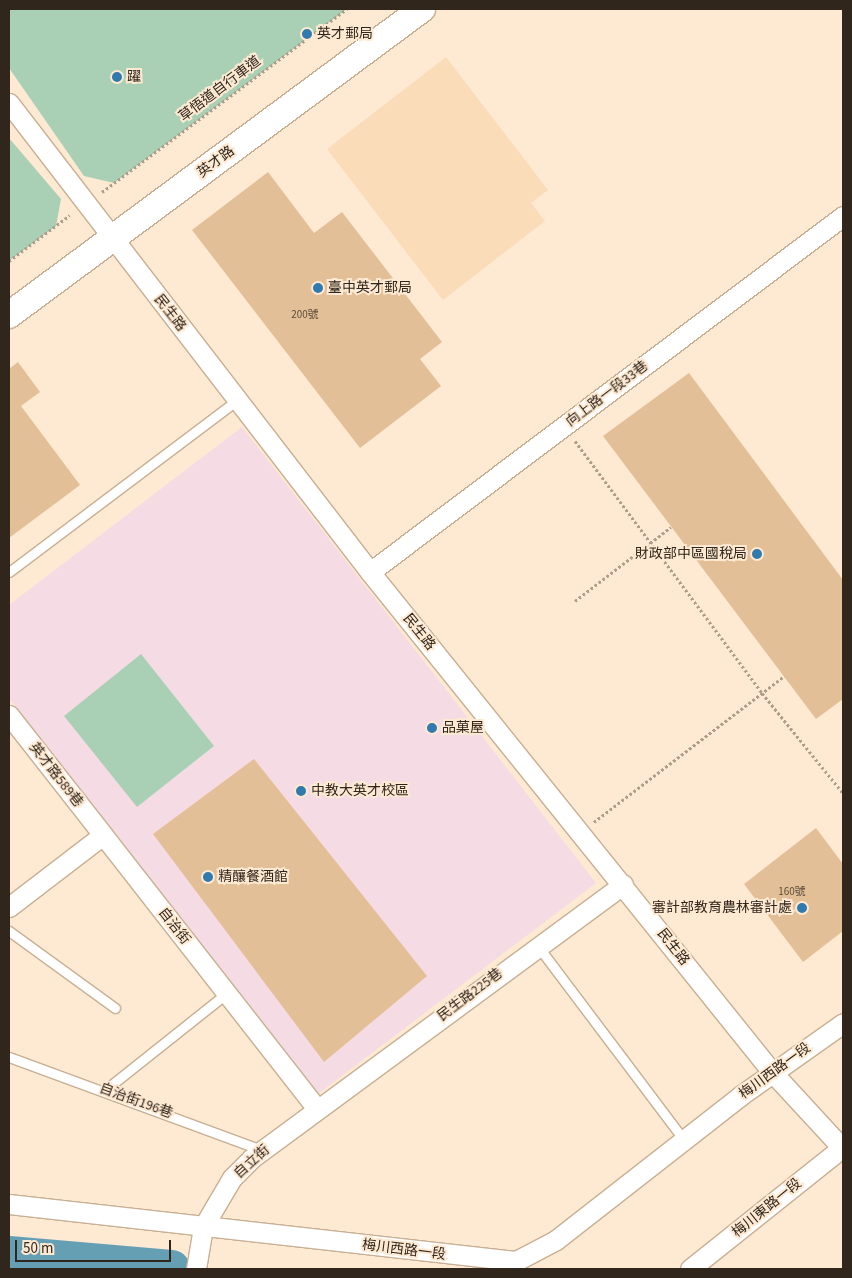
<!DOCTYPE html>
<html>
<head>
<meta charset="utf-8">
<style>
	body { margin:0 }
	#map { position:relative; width:852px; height:1278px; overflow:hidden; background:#fee9d2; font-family:"Source Sans 3","Noto Sans TC",sans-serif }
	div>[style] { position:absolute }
	.built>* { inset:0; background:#fbdcb8 }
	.education>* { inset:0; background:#f5dbe3 }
	.green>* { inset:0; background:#a9d0b5 }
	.river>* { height:38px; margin:-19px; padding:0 19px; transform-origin:19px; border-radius:19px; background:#659fb4 }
	.building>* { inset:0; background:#e3bf97 }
	.path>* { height:3px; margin-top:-1.5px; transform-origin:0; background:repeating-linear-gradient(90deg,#ae9e8b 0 2.5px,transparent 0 5px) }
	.roads { filter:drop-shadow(1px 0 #c8af93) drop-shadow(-1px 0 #c8af93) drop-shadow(0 1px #c8af93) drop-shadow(0 -1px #c8af93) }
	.service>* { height:9px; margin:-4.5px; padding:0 4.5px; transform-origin:4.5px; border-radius:4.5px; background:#fff }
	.minor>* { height:19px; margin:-9.5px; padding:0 9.5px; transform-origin:9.5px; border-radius:9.5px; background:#fff }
	.secondary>* { height:26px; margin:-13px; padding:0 13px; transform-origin:13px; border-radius:13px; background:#fff }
	.dots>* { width:14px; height:14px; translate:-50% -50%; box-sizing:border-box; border:2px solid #fee9d2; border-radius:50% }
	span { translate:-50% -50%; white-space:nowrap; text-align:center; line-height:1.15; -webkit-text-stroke:4px #fee9d2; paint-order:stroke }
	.number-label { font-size:11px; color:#5d4c3a }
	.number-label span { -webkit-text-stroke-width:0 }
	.poi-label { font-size:14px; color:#30261b }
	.left { translate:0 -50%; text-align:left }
	.right { translate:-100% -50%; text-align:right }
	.street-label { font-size:14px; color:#30261b }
	.frame { position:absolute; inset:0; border:10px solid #30261b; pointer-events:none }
	.scale { position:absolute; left:15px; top:1240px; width:156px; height:22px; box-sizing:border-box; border:2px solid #30261b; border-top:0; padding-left:6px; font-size:15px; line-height:18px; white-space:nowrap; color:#30261b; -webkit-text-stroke:4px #fee9d2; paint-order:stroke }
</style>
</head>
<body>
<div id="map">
	<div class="built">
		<div style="clip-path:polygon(446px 57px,548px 190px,531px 203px,545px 221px,443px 300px,327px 149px)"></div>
	</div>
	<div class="education">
		<div style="clip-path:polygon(242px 427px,596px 883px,310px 1100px,9px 698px,9px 605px)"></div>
	</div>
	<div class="green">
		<div style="clip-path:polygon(9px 9px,347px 9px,114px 183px,84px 176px,9px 68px)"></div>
		<div style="clip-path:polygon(9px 138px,61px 199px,56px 226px,9px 261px)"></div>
		<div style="clip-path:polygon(141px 654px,214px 746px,137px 807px,64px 716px)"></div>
	</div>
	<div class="river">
		<div style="left:9px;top:1255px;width:163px;rotate:4.9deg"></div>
	</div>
	<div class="building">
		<div style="clip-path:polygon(268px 172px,314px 233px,342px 212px,442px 342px,420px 359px,441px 386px,360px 448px,192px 230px)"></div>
		<div style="clip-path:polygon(18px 362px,40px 392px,21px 406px,80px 485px,9px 538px,9px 369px)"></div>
		<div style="clip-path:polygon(689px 373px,843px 580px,843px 699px,816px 719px,603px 436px)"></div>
		<div style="clip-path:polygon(254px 759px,427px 976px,324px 1062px,153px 834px)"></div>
		<div style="clip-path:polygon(816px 828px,843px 864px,843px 931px,803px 962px,744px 884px)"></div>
	</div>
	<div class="path">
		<div style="left:102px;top:192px;width:306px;rotate:-36.8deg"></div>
		<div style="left:9px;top:261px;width:76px;rotate:-37deg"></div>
		<div style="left:575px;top:441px;width:314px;rotate:53.4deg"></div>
		<div style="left:762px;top:693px;width:129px;rotate:51deg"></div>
		<div style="left:575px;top:601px;width:121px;rotate:-37.6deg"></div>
		<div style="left:594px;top:822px;width:240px;rotate:-37.5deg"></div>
	</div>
	<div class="roads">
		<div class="service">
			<div style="left:9px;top:572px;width:286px;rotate:-37deg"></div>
			<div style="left:9px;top:931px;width:131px;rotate:36deg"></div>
			<div style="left:537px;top:945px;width:244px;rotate:53deg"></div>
			<div style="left:9px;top:1057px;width:270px;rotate:20.2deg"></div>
			<div style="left:105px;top:1090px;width:156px;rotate:-38.5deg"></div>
		</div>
		<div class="minor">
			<div style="left:9px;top:103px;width:592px;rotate:52.41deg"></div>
			<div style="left:370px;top:572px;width:642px;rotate:51.2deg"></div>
			<div style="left:772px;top:1072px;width:105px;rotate:47.3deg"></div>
			<div style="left:370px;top:572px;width:592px;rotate:-36.97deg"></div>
			<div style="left:9px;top:715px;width:152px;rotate:51.9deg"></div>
			<div style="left:9px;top:907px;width:118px;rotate:-37.5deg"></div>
			<div style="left:103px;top:835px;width:348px;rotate:52deg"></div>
			<div style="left:9px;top:1204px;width:510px;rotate:6.41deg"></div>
			<div style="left:516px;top:1261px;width:45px;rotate:-27.7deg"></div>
			<div style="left:556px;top:1240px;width:234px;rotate:-38deg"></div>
			<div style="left:740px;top:1096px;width:126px;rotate:-35.3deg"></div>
			<div style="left:196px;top:1269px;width:43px;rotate:-80.5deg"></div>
			<div style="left:203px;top:1227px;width:57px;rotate:-59.4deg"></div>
			<div style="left:232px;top:1178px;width:28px;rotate:-45deg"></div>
			<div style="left:252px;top:1158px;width:461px;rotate:-36.4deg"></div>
			<div style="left:690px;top:1269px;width:196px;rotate:-38.6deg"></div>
		</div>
		<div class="secondary">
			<div style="left:9px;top:315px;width:514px;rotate:-36.54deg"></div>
		</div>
	</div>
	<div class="dots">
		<div style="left:307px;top:34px;background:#317aae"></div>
		<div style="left:117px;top:77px;background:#317aae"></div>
		<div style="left:318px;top:288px;background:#317aae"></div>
		<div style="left:757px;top:554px;background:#317aae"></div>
		<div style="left:432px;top:728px;background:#317aae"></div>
		<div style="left:301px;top:791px;background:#317aae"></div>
		<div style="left:208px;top:877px;background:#317aae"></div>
		<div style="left:802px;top:908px;background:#317aae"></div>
	</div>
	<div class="number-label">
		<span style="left:305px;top:315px">200號</span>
		<span style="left:792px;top:892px">160號</span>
	</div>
	<div class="poi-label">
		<span class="left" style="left:317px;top:34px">英才郵局</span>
		<span class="left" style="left:127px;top:77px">躍</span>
		<span class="left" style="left:328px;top:288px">臺中英才郵局</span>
		<span class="right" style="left:747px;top:554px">財政部中區國稅局</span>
		<span class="left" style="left:442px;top:728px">品菓屋</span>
		<span class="left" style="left:311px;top:791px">中教大英才校區</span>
		<span class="left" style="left:218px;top:877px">精釀餐酒館</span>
		<span class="right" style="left:792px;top:908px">審計部教育農林審計處</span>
	</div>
	<div class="street-label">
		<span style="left:220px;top:89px;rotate:-37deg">草悟道自行車道</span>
		<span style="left:216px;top:162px;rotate:-37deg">英才路</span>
		<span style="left:170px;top:313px;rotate:52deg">民生路</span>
		<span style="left:607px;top:394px;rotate:-37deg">向上路一段33巷</span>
		<span style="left:419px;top:632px;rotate:51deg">民生路</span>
		<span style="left:56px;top:775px;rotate:52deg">英才路589巷</span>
		<span style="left:174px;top:926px;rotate:52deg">自治街</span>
		<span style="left:673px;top:947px;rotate:52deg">民生路</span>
		<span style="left:470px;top:995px;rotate:-37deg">民生路225巷</span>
		<span style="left:775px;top:1071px;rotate:-36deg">梅川西路一段</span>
		<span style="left:136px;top:1101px;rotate:20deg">自治街196巷</span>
		<span style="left:252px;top:1162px;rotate:-42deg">自立街</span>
		<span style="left:767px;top:1208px;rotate:-39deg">梅川東路一段</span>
		<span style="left:404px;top:1250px;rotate:7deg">梅川西路一段</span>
	</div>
	<div class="frame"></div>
	<div class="scale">50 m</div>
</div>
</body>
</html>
